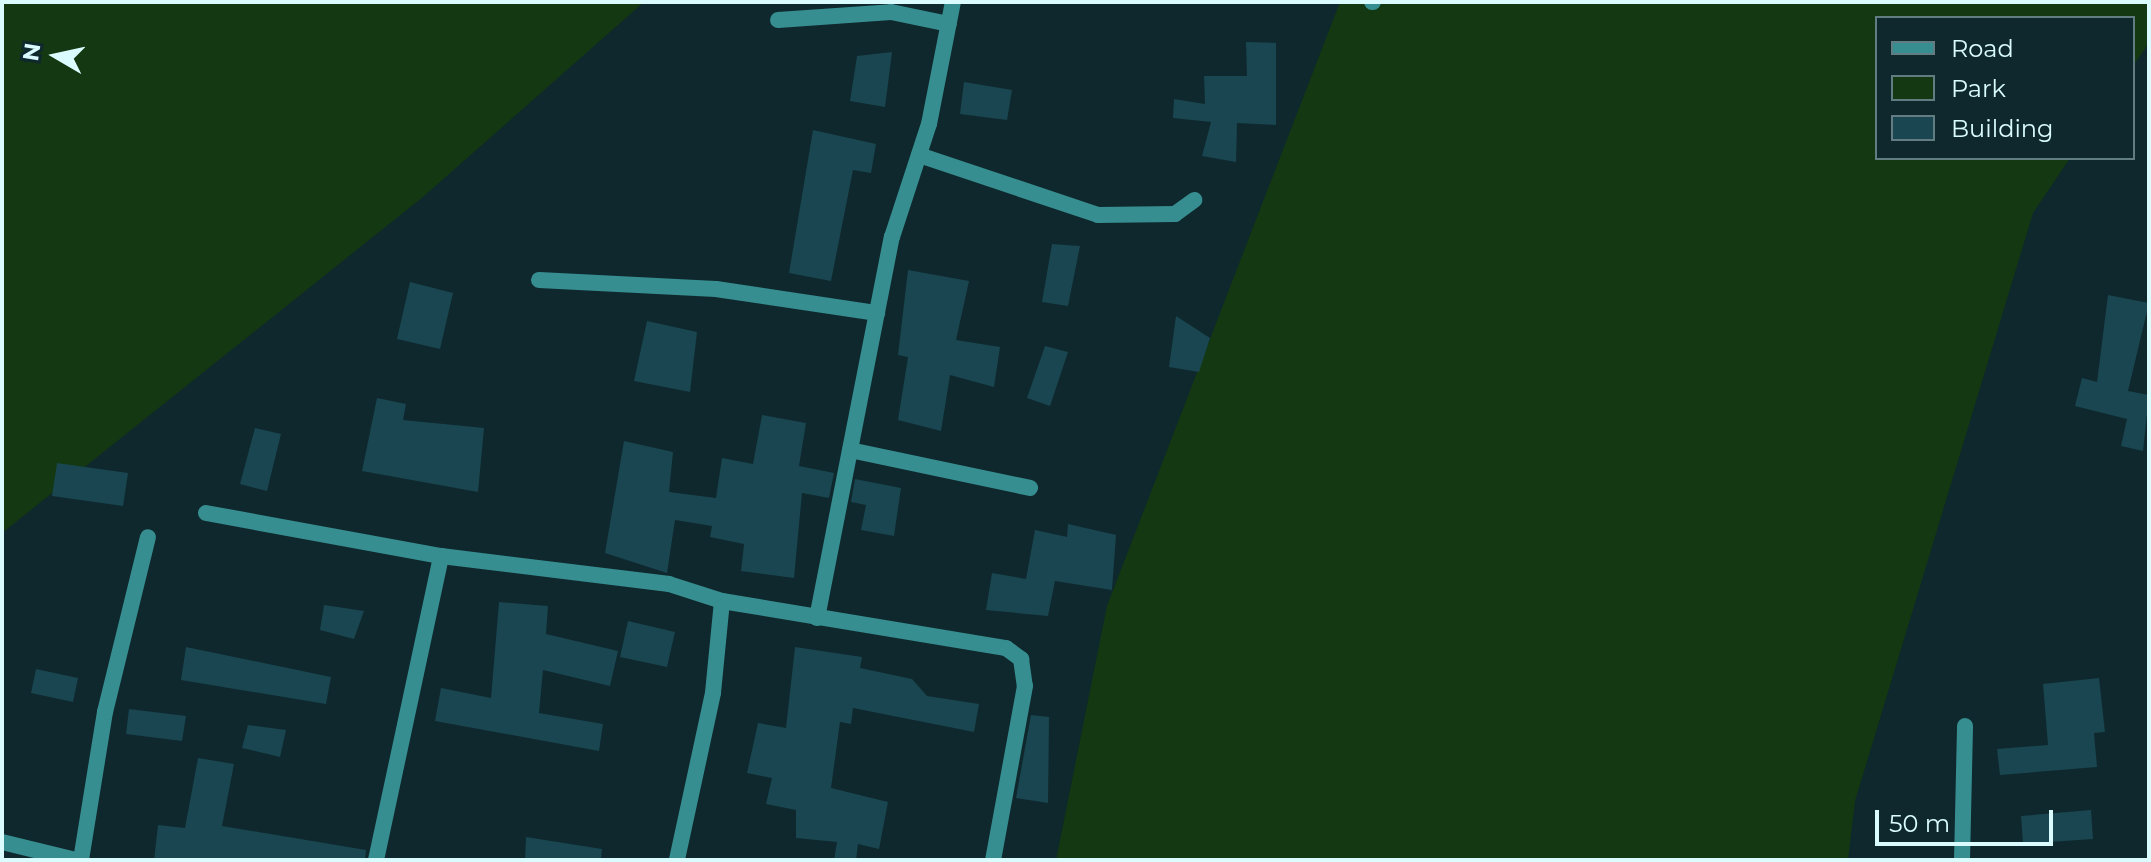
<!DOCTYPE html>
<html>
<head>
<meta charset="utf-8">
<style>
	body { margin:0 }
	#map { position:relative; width:2151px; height:862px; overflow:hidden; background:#0f282d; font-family:Montserrat,sans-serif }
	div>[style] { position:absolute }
	.green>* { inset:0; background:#143811 }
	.building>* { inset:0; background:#194650 }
	.minor>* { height:16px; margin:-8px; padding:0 8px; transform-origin:8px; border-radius:8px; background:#368e90 }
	span { translate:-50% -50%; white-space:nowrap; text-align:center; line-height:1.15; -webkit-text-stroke:7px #0f282d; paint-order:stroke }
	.frame { position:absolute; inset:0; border:4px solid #dbfcff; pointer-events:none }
	.legend { position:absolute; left:1875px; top:16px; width:260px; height:144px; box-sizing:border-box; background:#0f282d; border:2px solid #617d81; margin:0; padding:10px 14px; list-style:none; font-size:24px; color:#dbfcff }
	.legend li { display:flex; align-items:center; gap:16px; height:40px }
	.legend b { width:40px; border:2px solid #617d81 }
	.north { position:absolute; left:16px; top:16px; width:80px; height:80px; -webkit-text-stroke:6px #0f282d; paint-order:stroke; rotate:279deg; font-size:22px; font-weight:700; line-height:32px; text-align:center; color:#dbfcff }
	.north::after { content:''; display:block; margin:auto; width:28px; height:36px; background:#dbfcff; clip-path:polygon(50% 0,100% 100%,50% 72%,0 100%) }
	.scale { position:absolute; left:1875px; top:810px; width:178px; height:36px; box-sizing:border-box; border:4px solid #dbfcff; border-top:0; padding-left:10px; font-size:24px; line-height:28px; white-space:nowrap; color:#dbfcff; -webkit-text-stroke:6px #0f282d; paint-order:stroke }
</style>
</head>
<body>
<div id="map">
	<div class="green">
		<div style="clip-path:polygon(2px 2px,644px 2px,423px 197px,2px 533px)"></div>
		<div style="clip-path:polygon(1340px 2px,2149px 2px,2149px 43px,2133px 66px,2133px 18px,1877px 18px,1877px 158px,2070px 158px,2033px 213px,1855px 801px,1848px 860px,1056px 860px,1107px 606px)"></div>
	</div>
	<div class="building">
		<div style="clip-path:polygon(1246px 42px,1276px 43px,1276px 125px,1237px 123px,1236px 162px,1202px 156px,1211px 122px,1173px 118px,1174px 99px,1205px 104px,1204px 76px,1247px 76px)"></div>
		<div style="clip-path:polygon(892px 52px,885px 107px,850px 101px,857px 56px)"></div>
		<div style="clip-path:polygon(964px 82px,1012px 90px,1007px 120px,960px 114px)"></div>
		<div style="clip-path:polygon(813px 130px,876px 144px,871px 173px,853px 170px,831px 281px,789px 273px)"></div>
		<div style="clip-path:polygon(1052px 244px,1080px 246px,1068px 306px,1042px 302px)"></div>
		<div style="clip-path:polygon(908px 270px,969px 281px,956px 340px,1000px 347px,994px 387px,950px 375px,941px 431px,898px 420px,908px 357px,898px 355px)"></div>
		<div style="clip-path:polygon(410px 282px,453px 293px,440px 349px,397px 339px)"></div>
		<div style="clip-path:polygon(2108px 295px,2149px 303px,2128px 391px,2149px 395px,2143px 451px,2121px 446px,2127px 419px,2075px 406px,2082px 378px,2097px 382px)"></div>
		<div style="clip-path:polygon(1176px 316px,1210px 338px,1199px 372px,1169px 367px)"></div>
		<div style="clip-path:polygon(647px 321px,697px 332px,690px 392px,634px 381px)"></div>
		<div style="clip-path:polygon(1045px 346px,1068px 352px,1050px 406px,1027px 398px)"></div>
		<div style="clip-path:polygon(377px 398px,406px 404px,403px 420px,484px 428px,478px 492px,362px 471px)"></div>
		<div style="clip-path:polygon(762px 415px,806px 423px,799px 466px,834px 473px,829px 498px,802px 493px,794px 578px,741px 571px,744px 544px,710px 537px,712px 526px,675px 520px,667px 573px,605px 553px,624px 441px,673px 452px,669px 492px,716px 498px,722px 458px,753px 464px)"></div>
		<div style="clip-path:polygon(255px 428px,281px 434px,267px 491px,240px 484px)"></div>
		<div style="clip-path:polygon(57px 463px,128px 473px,123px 506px,52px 496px)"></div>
		<div style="clip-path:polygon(855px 479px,901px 488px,894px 536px,861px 530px,866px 505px,851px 502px)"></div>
		<div style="clip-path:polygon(1068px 524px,1116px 535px,1112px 590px,1055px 581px,1048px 616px,986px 610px,992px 573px,1026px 579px,1035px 530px,1067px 537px)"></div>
		<div style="clip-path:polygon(499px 602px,548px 606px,546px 634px,618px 651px,610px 686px,543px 670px,539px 713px,603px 724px,599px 751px,435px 721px,441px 688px,491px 698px)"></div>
		<div style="clip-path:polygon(324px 605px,364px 611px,354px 639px,320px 630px)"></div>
		<div style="clip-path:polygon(628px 621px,675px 632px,667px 667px,620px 657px)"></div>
		<div style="clip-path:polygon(186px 647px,331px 677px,326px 704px,181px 680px)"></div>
		<div style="clip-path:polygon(795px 647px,862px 657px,860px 668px,912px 679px,927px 696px,979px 704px,974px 732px,853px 708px,851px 724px,840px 722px,831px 788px,888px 802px,879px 849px,858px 844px,856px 860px,834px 860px,837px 842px,796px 838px,796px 810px,766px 804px,772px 778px,747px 773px,758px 723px,786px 728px)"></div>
		<div style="clip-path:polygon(36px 669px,78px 678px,73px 702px,31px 693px)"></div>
		<div style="clip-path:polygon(2099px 678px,2105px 732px,2094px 733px,2097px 767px,2000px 775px,1997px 749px,2048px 745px,2043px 684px)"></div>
		<div style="clip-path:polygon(129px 709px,186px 716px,182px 741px,126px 734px)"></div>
		<div style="clip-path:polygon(1031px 715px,1049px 717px,1048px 803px,1016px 798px)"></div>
		<div style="clip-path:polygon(248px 725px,286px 730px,280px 757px,242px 748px)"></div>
		<div style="clip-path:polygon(198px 758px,234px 764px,222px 826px,366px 850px,365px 860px,154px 860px,158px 825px,185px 828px)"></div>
		<div style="clip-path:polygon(2091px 810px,2093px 839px,2023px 844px,2021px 816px)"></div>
		<div style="clip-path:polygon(526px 837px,602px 849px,601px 860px,525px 860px)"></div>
	</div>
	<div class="minor">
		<div style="left:1372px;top:2px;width:1px"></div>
		<div style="left:778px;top:20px;width:113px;rotate:-4deg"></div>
		<div style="left:891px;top:12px;width:59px;rotate:11.7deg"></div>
		<div style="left:919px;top:155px;width:189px;rotate:18.5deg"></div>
		<div style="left:1098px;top:215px;width:77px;rotate:-0.7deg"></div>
		<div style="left:1175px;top:214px;width:24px;rotate:-36deg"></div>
		<div style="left:539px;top:280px;width:177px;rotate:2.9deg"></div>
		<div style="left:716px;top:289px;width:163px;rotate:8.5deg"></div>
		<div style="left:850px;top:450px;width:184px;rotate:11.9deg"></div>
		<div style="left:206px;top:513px;width:239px;rotate:10.4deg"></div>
		<div style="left:441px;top:556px;width:230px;rotate:7deg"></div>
		<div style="left:669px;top:584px;width:56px;rotate:17.8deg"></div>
		<div style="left:722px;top:601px;width:92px;rotate:95.6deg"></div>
		<div style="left:713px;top:693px;width:171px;rotate:102.2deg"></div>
		<div style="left:722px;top:601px;width:288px;rotate:9.4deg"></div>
		<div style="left:1006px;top:648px;width:19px;rotate:36deg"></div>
		<div style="left:1021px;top:659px;width:27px;rotate:82deg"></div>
		<div style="left:1025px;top:686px;width:177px;rotate:100.4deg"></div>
		<div style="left:817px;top:618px;width:388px;rotate:-78.9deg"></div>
		<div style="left:892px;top:237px;width:119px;rotate:-71.9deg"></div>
		<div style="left:929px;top:124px;width:124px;rotate:-78.9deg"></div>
		<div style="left:2px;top:842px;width:76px;rotate:13.7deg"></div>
		<div style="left:81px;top:860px;width:150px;rotate:-80.8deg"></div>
		<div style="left:105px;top:712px;width:180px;rotate:-76.2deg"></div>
		<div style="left:376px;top:860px;width:311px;rotate:-77.9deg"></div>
		<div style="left:1962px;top:860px;width:134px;rotate:-88.7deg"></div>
	</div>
	<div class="frame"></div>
	<ul class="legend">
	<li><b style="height:10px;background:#368e90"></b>Road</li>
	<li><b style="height:22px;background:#143811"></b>Park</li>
	<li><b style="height:22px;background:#194650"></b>Building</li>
	</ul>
	<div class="north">N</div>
	<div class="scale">50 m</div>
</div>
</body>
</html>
